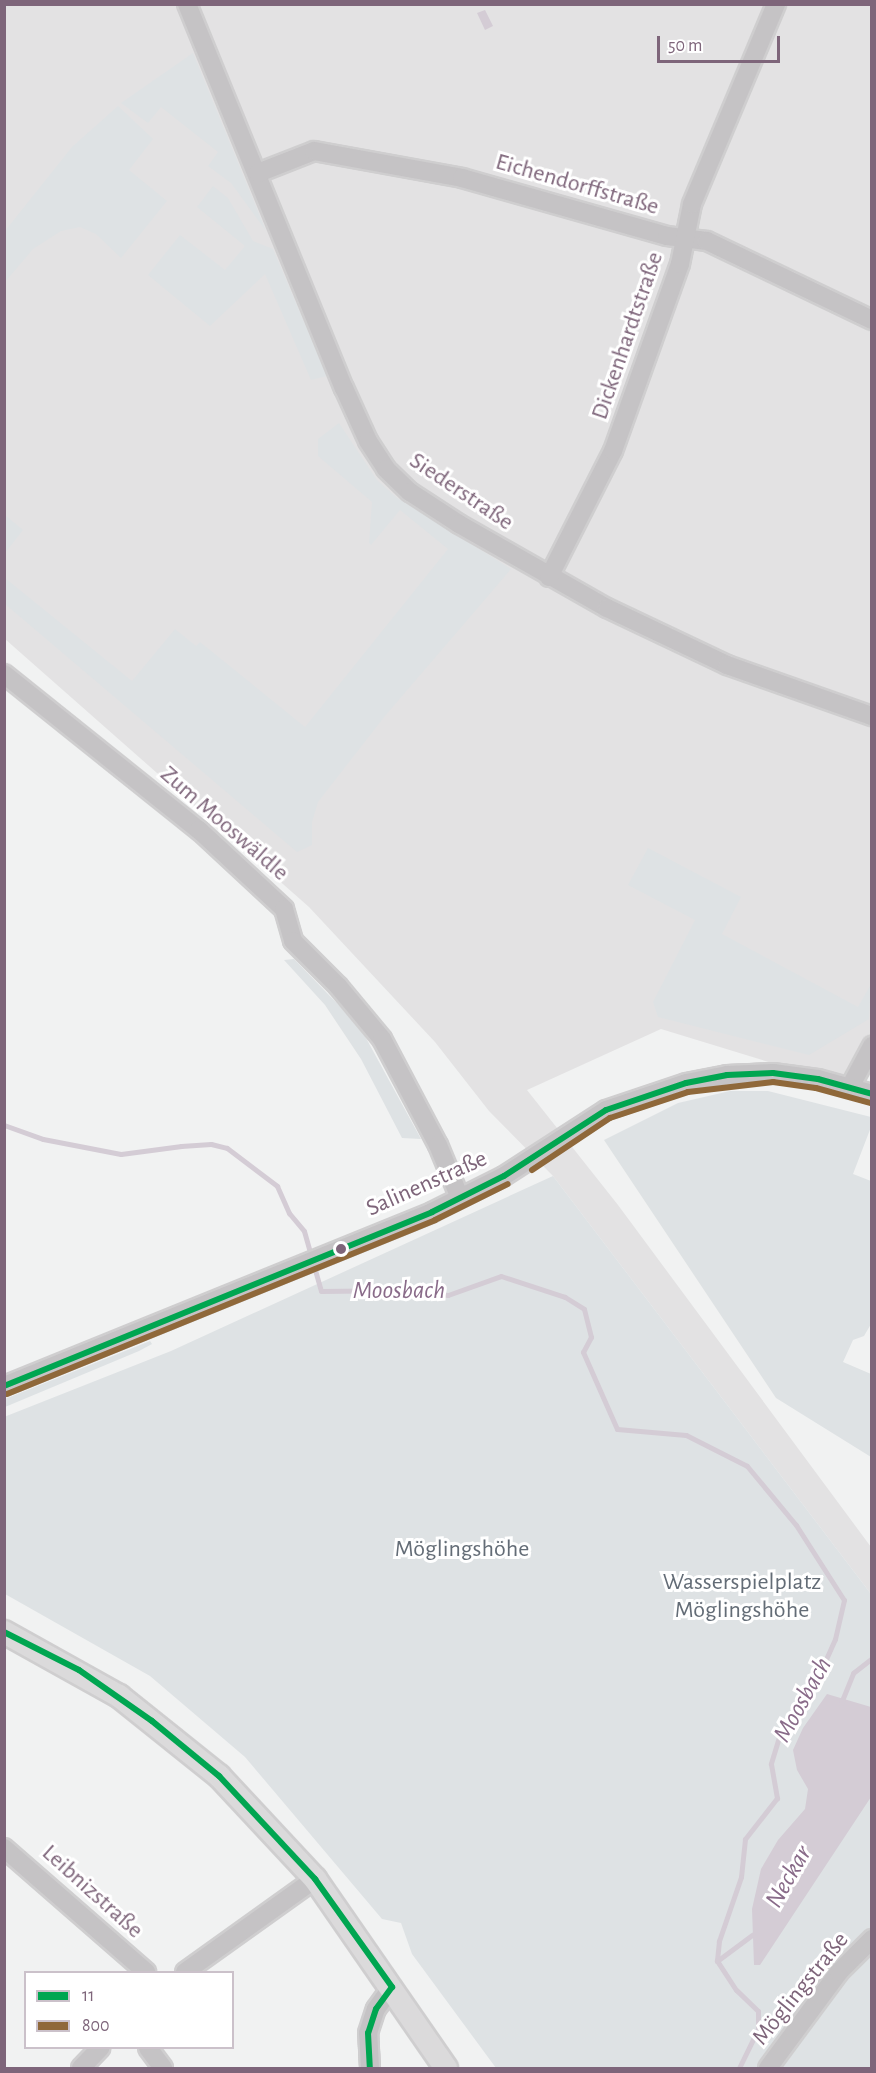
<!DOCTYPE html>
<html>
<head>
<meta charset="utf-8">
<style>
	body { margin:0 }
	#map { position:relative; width:876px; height:2073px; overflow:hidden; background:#f1f2f2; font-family:"Alegreya Sans",sans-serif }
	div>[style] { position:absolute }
	.built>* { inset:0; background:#e3e2e3 }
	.green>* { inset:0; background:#dee2e4 }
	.water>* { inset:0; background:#d4ccd5 }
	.stream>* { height:5px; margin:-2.5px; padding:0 2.5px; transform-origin:2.5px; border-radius:2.5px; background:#d4ccd5 }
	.roads { filter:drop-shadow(2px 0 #cfcecf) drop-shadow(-2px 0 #cfcecf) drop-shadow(0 2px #cfcecf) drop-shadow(0 -2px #cfcecf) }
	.minor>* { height:18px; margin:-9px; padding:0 9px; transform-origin:9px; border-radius:9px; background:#c5c3c5 }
	.major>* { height:22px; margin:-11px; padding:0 11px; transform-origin:11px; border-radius:11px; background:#dbdadb }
	.bus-1>* { height:6px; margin:-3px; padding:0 3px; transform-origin:3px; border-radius:3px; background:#00a651 }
	.bus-2>* { height:6px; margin:-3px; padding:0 3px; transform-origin:3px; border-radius:3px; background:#8f683a }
	.dots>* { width:16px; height:16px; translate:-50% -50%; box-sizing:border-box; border:3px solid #fff; border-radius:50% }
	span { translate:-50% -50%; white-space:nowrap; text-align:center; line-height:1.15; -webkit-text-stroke:6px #fff; paint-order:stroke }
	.street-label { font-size:24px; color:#7e657a }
	.park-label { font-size:24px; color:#636c76 }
	.water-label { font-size:26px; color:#896b89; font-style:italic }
	.frame { position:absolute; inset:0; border:6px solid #7e657a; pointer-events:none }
	.legend { position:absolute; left:24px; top:1971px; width:210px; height:78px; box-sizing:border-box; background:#fff; border:2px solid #cbc1ca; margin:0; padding:8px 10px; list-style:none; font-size:18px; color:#7e657a }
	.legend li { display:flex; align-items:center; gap:12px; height:30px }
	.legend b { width:30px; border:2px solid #cbc1ca }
	.scale { position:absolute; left:657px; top:36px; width:123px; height:27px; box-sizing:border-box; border:3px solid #7e657a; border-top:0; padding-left:8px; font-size:18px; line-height:21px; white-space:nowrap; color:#7e657a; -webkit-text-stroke:4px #fff; paint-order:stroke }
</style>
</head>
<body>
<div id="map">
	<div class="built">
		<div style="clip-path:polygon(5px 5px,871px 5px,871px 1049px,850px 1087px,661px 1029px,527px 1090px,618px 1205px,871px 1547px,871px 1594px,553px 1176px,489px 1111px,435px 1042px,309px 907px,5px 639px)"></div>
	</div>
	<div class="green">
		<div style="clip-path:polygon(193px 53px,266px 231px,231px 183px,208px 166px,218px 152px,161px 107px,148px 123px,121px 103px)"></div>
		<div style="clip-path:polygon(118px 106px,153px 139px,129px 170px,167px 201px,121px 258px,96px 234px,80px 227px,61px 231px,33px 249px,5px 282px,5px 231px,72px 147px)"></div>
		<div style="clip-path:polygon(213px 186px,228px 198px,253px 241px,273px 249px,327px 376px,311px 380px,265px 274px,210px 326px,148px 275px,180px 235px,225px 270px,245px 246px,197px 207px)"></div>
		<div style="clip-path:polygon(339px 423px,377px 480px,396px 497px,511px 569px,385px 716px,318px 802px,312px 822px,312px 845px,297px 852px,5px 604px,5px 578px,132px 681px,175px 629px,196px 646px,200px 642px,305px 727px,448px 549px,400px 510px,371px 545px,369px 543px,372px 502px,318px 456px,318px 439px)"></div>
		<div style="clip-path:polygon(5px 515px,23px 530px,5px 553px)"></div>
		<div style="clip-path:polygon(648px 848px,741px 897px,722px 934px,858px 1007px,871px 984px,869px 1019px,809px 1055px,658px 1017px,653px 1002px,695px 920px,628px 885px)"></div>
		<div style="clip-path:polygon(294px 959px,360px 1027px,421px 1139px,402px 1138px,361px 1059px,325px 1005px,284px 960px)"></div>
		<div style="clip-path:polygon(730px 1091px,768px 1091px,871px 1117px,871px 1127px,853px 1174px,871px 1181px,871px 1324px,864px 1336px,853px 1340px,843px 1362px,871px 1374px,871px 1457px,776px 1398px,604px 1140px,678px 1103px)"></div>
		<div style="clip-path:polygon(553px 1176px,871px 1594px,871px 2068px,496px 2068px,412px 1954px,401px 1923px,382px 1919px,245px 1757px,150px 1676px,5px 1594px,4px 1417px,171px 1351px)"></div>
		<div style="clip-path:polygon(150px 1341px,152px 1344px,139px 1351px,5px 1407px,5px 1399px)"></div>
	</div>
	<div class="water">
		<div style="clip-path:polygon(485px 10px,493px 26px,485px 30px,477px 13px)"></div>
		<div style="clip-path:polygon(827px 1694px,871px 1707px,871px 1797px,760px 1965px,754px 1965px,752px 1909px,761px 1869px,778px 1840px,805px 1809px,808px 1789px,797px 1770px,793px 1750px,803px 1728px)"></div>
	</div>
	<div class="stream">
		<div style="left:4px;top:1125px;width:41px;rotate:19.7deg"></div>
		<div style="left:43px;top:1139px;width:79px;rotate:10.9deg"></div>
		<div style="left:121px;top:1154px;width:61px;rotate:-7.6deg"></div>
		<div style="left:181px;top:1146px;width:30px;rotate:-4deg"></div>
		<div style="left:211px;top:1144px;width:16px;rotate:14deg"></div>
		<div style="left:227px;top:1148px;width:63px;rotate:37.2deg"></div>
		<div style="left:277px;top:1186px;width:30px;rotate:66deg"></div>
		<div style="left:289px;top:1213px;width:23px;rotate:50deg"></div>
		<div style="left:304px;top:1231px;width:62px;rotate:74.2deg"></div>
		<div style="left:321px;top:1291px;width:87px;rotate:-0.7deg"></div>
		<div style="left:408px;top:1290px;width:40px;rotate:7.1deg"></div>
		<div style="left:448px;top:1295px;width:56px;rotate:-19.7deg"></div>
		<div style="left:501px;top:1276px;width:67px;rotate:18.2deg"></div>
		<div style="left:565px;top:1297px;width:22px;rotate:32deg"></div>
		<div style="left:584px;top:1309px;width:29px;rotate:76deg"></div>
		<div style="left:591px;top:1337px;width:17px;rotate:118deg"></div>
		<div style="left:583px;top:1352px;width:84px;rotate:66.2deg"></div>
		<div style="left:617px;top:1429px;width:69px;rotate:5deg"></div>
		<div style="left:686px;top:1435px;width:68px;rotate:26.9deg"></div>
		<div style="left:747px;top:1466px;width:77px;rotate:50.3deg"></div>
		<div style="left:796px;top:1525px;width:89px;rotate:57.4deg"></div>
		<div style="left:844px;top:1600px;width:40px;rotate:103deg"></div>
		<div style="left:835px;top:1639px;width:61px;rotate:114.1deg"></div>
		<div style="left:810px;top:1695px;width:52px;rotate:126.4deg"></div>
		<div style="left:779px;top:1737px;width:28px;rotate:107deg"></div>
		<div style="left:771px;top:1764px;width:35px;rotate:80deg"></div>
		<div style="left:777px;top:1798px;width:52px;rotate:128deg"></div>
		<div style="left:745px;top:1839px;width:38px;rotate:96deg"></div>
		<div style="left:741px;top:1877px;width:68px;rotate:109deg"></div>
		<div style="left:719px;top:1941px;width:20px;rotate:96deg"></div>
		<div style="left:841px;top:1703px;width:32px;rotate:-68deg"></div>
		<div style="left:853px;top:1673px;width:24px;rotate:-38deg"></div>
		<div style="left:739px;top:2068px;width:43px;rotate:-64deg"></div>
		<div style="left:758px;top:2029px;width:18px;rotate:-90deg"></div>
		<div style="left:758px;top:2011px;width:30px;rotate:-136deg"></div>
		<div style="left:736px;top:1990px;width:35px;rotate:-123deg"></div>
		<div style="left:717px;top:1961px;width:44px;rotate:-36.6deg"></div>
	</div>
	<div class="roads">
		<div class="minor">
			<div style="left:187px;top:4px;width:415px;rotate:67.8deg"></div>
			<div style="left:344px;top:388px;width:58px;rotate:65.6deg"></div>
			<div style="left:368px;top:441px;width:33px;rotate:57deg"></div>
			<div style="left:386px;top:469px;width:33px;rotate:44deg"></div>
			<div style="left:410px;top:492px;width:59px;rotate:33.1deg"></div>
			<div style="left:459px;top:524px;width:170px;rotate:29.6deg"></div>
			<div style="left:607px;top:608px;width:133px;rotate:25.4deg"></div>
			<div style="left:727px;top:665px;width:154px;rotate:19.4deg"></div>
			<div style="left:258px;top:173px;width:60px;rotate:-21.4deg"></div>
			<div style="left:314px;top:151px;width:150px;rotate:10.3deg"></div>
			<div style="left:462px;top:178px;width:213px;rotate:15.8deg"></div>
			<div style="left:667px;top:236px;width:40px;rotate:7.1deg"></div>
			<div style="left:707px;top:241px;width:183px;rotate:25.6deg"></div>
			<div style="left:549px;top:577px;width:141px;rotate:-63.1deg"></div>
			<div style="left:613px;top:451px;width:199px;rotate:-70.3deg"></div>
			<div style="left:680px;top:264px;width:61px;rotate:-78.7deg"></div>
			<div style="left:692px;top:204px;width:217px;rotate:-67.2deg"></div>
			<div style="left:4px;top:674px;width:250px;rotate:38.7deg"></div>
			<div style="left:199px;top:830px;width:116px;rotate:42.9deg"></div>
			<div style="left:284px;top:909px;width:33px;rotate:74deg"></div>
			<div style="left:293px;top:941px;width:64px;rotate:45deg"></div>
			<div style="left:338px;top:986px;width:69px;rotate:50.3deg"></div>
			<div style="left:382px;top:1039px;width:120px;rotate:62.2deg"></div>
			<div style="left:438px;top:1145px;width:57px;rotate:67.5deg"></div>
			<div style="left:850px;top:1087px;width:47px;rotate:-61.8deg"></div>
			<div style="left:4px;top:1386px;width:462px;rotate:-22.1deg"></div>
			<div style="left:432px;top:1212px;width:80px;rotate:-26.6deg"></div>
			<div style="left:504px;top:1176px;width:121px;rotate:-32.9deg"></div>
			<div style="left:606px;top:1110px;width:84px;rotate:-18.6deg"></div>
			<div style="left:686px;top:1083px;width:42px;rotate:-11deg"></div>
			<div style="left:727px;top:1075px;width:46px;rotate:-2.5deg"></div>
			<div style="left:773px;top:1073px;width:45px;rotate:7.6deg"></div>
			<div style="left:818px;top:1079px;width:56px;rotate:15.5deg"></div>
			<div style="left:4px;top:1848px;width:189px;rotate:41.1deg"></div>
			<div style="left:185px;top:1972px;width:160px;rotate:-35.6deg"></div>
			<div style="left:148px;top:2048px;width:25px;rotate:53deg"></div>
			<div style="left:81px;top:2068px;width:28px;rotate:-46deg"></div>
			<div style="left:370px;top:2068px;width:35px;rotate:-93deg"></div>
			<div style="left:368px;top:2033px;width:25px;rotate:-72deg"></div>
			<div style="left:376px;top:2009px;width:27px;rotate:-54deg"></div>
			<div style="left:768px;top:2068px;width:119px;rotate:-53.5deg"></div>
			<div style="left:839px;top:1972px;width:47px;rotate:-45deg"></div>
		</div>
		<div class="major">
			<div style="left:4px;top:1632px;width:132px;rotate:29.1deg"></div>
			<div style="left:119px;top:1696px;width:128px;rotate:38.7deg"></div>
			<div style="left:219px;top:1776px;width:141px;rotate:47deg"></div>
			<div style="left:315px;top:1879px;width:230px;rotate:55.3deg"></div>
		</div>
	</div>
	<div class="bus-1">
		<div style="left:4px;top:1386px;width:462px;rotate:-22.1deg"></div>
		<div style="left:432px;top:1212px;width:80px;rotate:-26.6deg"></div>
		<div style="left:504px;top:1176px;width:121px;rotate:-32.9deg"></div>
		<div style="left:606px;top:1110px;width:84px;rotate:-18.6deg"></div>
		<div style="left:686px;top:1083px;width:42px;rotate:-11deg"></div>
		<div style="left:727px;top:1075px;width:46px;rotate:-2.5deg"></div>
		<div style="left:773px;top:1073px;width:45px;rotate:7.6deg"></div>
		<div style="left:818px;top:1079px;width:56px;rotate:15.5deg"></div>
		<div style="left:4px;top:1632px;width:84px;rotate:26.9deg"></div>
		<div style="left:79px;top:1670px;width:89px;rotate:34.9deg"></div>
		<div style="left:152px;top:1721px;width:87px;rotate:39.4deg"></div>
		<div style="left:219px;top:1776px;width:141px;rotate:47deg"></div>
		<div style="left:315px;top:1879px;width:133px;rotate:54.5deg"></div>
		<div style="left:392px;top:1987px;width:27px;rotate:126deg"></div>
		<div style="left:376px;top:2009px;width:25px;rotate:108deg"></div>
		<div style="left:368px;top:2033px;width:35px;rotate:87deg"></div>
	</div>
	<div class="bus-2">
		<div style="left:532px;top:1170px;width:94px;rotate:-33.7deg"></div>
		<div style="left:610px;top:1118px;width:82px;rotate:-18.4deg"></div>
		<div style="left:688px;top:1092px;width:86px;rotate:-6.7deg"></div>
		<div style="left:773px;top:1082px;width:43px;rotate:7.9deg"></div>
		<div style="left:816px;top:1088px;width:56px;rotate:15.5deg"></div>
		<div style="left:7px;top:1394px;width:462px;rotate:-22.1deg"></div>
		<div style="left:435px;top:1220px;width:81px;rotate:-26.3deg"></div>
	</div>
	<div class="dots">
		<div style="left:341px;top:1249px;background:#7e657a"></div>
	</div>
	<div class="street-label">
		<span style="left:577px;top:185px;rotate:16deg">Eichendorffstraße</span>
		<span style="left:628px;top:336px;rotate:-71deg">Dickenhardtstraße</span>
		<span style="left:461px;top:492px;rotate:34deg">Siederstraße</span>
		<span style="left:224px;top:824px;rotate:41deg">Zum Mooswäldle</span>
		<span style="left:427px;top:1184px;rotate:-24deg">Salinenstraße</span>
		<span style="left:92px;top:1892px;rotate:42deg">Leibnizstraße</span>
		<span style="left:801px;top:1989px;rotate:-51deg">Möglingstraße</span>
	</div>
	<div class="park-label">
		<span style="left:462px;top:1550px">Möglingshöhe</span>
		<span style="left:742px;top:1597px">Wasserspielplatz<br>Möglingshöhe</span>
	</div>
	<div class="water-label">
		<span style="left:399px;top:1291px">Moosbach</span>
		<span style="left:803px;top:1700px;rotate:-61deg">Moosbach</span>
		<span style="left:789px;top:1877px;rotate:-60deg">Neckar</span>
	</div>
	<div class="frame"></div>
	<ul class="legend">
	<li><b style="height:8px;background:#00a651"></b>11</li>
	<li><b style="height:8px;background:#8f683a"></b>800</li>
	</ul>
	<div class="scale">50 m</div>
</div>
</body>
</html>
